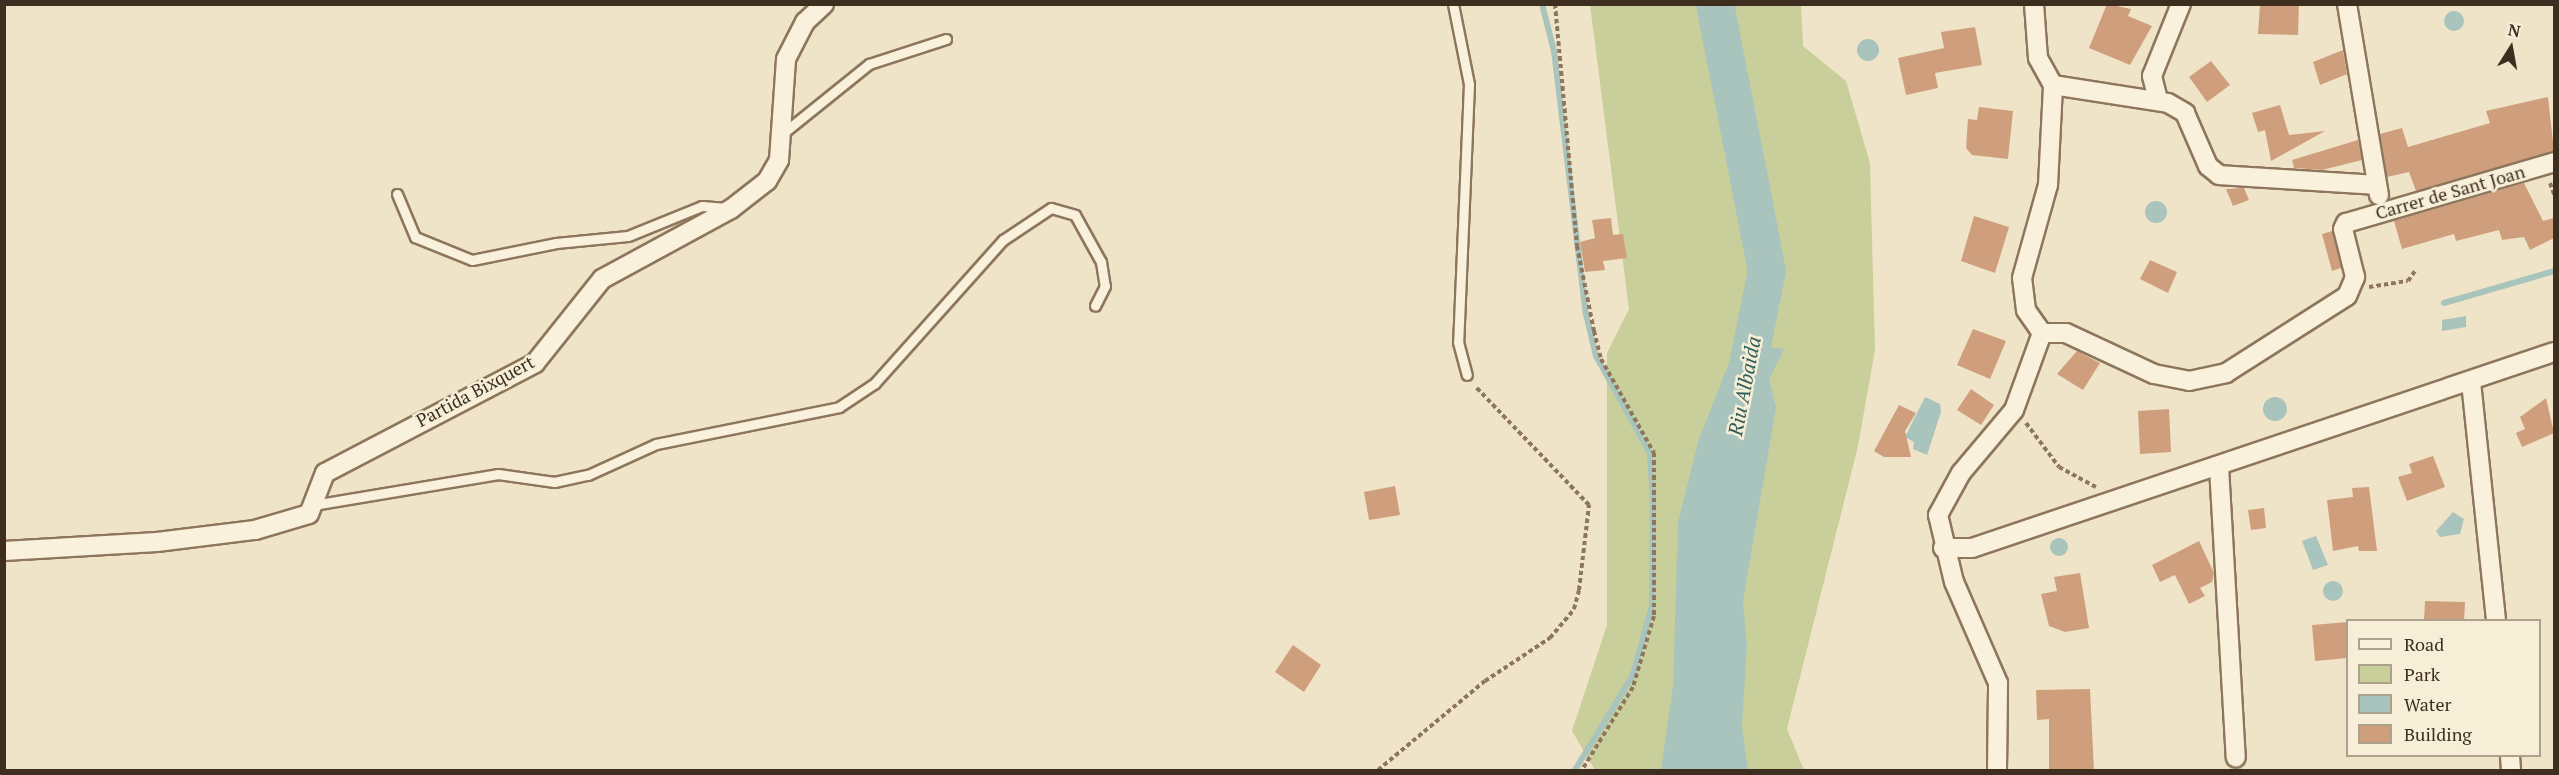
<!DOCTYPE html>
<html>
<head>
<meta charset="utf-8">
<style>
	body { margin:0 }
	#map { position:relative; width:2559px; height:775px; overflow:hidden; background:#f0e4c8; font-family:"PT Serif",serif }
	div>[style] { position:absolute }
	.green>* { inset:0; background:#c9cf9b }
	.water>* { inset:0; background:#a9c4bc }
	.round { border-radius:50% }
	.stream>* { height:6px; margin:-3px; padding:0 3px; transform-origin:3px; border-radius:3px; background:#a9c4bc }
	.river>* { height:38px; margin:-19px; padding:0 19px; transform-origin:19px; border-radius:19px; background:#a9c4bc }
	.building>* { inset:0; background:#cf9f7d }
	.path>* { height:4px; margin-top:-2px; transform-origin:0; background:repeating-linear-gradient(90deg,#8d765c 0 4.5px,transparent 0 7.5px) }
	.roads { filter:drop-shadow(2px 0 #8d765c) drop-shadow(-2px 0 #8d765c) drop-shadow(0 2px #8d765c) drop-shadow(0 -2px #8d765c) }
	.service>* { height:9px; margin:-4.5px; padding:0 4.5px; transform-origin:4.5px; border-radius:4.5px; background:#faf1dc }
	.minor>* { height:18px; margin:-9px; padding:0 9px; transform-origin:9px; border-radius:9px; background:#faf1dc }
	span { translate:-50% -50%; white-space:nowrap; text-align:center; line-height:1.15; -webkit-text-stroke:5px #f7eed8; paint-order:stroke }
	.street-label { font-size:18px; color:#3d2e20 }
	.water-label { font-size:20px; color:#2f5d5a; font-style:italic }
	.frame { position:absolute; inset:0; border:6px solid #3d2e20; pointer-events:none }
	.legend { position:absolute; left:2346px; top:619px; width:195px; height:138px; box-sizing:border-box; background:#f7eed8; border:2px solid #ada18e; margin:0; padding:8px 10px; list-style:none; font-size:18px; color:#3d2e20 }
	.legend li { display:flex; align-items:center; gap:12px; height:30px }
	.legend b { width:30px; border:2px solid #ada18e }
	.north { position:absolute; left:2481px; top:18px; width:60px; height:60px; -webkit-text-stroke:4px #f7eed8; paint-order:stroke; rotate:11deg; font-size:16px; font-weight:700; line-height:24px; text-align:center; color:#3d2e20 }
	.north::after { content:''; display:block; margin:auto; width:21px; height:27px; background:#3d2e20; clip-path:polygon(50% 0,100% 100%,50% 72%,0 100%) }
</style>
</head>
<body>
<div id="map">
	<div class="green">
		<div style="clip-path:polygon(1590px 5px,1801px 5px,1803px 46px,1846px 81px,1870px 163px,1875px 350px,1858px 446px,1787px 729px,1804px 770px,1595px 770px,1572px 731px,1607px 625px,1607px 353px,1629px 309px)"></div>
	</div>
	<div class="water">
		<div class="round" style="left:2444px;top:11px;width:20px;height:20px"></div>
		<div class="round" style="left:1857px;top:39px;width:22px;height:22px"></div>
		<div class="round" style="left:2145px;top:201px;width:22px;height:22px"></div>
		<div style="clip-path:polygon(2466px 316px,2466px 327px,2442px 331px,2442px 320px)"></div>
		<div style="clip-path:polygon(1737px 342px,1784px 349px,1769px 380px,1776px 407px,1743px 602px,1747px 645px,1742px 727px,1748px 770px,1661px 770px,1673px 686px,1678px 522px,1698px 442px)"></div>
		<div class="round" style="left:2263px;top:397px;width:24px;height:24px"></div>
		<div style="clip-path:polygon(1925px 397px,1940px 404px,1941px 412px,1927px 455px,1913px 449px,1914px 442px,1905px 437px)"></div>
		<div style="clip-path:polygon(2453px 512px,2464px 519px,2460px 534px,2440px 537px,2436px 531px)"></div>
		<div style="clip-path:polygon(2316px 536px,2328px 565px,2313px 570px,2302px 541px)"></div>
		<div class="round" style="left:2050px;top:538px;width:18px;height:18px"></div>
		<div class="round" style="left:2323px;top:581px;width:20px;height:20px"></div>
	</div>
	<div class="stream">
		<div style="left:1542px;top:4px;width:49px;rotate:75.7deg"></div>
		<div style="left:1554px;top:51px;width:265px;rotate:83.1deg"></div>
		<div style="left:1586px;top:314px;width:43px;rotate:76.6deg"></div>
		<div style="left:1596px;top:356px;width:111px;rotate:60.9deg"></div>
		<div style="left:1650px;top:453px;width:49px;rotate:86.5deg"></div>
		<div style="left:1653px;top:502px;width:104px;rotate:90.6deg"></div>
		<div style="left:1652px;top:606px;width:72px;rotate:105.4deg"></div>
		<div style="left:1633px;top:675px;width:111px;rotate:121.4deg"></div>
		<div style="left:2444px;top:303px;width:115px;rotate:-16.2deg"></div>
	</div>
	<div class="river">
		<div style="left:1715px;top:4px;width:272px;rotate:79deg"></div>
		<div style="left:1767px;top:271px;width:126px;rotate:101.5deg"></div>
	</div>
	<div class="building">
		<div style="clip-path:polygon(2107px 4px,2131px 9px,2128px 16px,2152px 26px,2130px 65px,2089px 48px)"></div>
		<div style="clip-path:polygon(2260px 4px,2299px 4px,2298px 35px,2258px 34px)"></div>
		<div style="clip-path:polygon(1975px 27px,1982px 65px,1935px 73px,1938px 88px,1906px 95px,1898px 58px,1944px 48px,1941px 32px)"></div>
		<div style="clip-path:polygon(2343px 50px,2347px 74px,2320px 85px,2313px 62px)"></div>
		<div style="clip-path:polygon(2211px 61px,2230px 85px,2207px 102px,2189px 77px)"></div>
		<div style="clip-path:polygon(2548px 97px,2554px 151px,2416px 191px,2409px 172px,2387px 177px,2380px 134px,2402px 128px,2408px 147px,2490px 123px,2486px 111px)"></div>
		<div style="clip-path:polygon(2280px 105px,2289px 135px,2325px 131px,2271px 161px,2265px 130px,2258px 132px,2252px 113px)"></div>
		<div style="clip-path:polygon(1979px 107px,2013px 111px,2008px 159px,1972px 155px,1966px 148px,1968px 119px,1977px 120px)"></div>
		<div style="clip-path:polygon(2358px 140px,2362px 160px,2322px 170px,2294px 168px,2292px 160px)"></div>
		<div style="clip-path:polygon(2524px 183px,2543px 221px,2554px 218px,2554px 238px,2530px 250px,2524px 237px,2502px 240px,2499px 230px,2456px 241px,2454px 234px,2402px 249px,2394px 221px)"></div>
		<div style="clip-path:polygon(2244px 188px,2249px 200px,2233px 206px,2226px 189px)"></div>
		<div style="clip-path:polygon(1974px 216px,2009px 227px,1995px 273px,1961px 261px)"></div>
		<div style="clip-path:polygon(1611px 218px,1613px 235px,1623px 234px,1627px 258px,1603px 261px,1605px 270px,1585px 272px,1580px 242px,1595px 238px,1592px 220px)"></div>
		<div style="clip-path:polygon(2332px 231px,2341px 268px,2332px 271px,2322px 234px)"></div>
		<div style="clip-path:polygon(2150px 260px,2177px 272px,2168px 293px,2140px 279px)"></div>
		<div style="clip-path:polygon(1973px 329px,2006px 341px,1990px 379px,1957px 365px)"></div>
		<div style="clip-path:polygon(2077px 351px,2100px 363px,2083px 390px,2057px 374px)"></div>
		<div style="clip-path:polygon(1971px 389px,1994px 405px,1981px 425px,1957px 410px)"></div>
		<div style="clip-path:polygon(2546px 398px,2554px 433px,2522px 447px,2516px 433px,2525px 429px,2520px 417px)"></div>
		<div style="clip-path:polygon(1899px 405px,1916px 413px,1905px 431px,1911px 457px,1884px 457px,1874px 451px)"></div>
		<div style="clip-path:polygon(2169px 409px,2171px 452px,2140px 454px,2138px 411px)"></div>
		<div style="clip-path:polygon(2433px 456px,2445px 487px,2407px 501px,2398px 477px,2412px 473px,2409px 464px)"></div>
		<div style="clip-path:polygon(1395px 486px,1400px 515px,1369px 520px,1364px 492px)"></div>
		<div style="clip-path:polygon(2369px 487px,2377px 551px,2359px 551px,2358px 546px,2333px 551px,2327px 500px,2353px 497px,2352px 488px)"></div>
		<div style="clip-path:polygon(2264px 508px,2266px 528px,2251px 530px,2248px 510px)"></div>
		<div style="clip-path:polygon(2199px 541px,2214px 573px,2212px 582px,2200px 588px,2205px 596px,2189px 604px,2175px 575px,2160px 582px,2152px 565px)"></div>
		<div style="clip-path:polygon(2080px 573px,2089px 628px,2065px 632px,2049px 626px,2041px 594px,2057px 591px,2054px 577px)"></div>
		<div style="clip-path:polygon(2425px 601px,2465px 602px,2464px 621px,2424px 621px)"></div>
		<div style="clip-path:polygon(2348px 622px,2348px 658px,2315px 661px,2312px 625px)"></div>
		<div style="clip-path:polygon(1293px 645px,1321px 665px,1304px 692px,1275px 672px)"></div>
		<div style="clip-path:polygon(2090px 689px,2094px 771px,2049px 771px,2049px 719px,2037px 720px,2036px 690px)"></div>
	</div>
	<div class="path">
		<div style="left:1555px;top:4px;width:243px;rotate:84.8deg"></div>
		<div style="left:1577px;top:246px;width:87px;rotate:78.7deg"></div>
		<div style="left:1594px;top:331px;width:29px;rotate:76deg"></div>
		<div style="left:1601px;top:359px;width:108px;rotate:60.6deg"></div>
		<div style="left:1654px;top:453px;width:163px;rotate:90deg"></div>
		<div style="left:1654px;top:616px;width:74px;rotate:106.5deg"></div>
		<div style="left:1633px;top:687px;width:97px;rotate:121.6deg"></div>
		<div style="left:2550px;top:183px;width:12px;rotate:70deg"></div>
		<div style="left:2369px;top:287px;width:39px;rotate:-9deg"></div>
		<div style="left:2408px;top:281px;width:12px;rotate:-55deg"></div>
		<div style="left:2026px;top:423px;width:55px;rotate:53.1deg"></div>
		<div style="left:2059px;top:467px;width:42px;rotate:28.4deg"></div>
		<div style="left:1378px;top:770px;width:139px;rotate:-39.8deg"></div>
		<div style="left:1485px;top:681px;width:78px;rotate:-33.5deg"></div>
		<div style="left:1550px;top:638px;width:38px;rotate:-50deg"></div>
		<div style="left:1574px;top:609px;width:20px;rotate:-75deg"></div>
		<div style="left:1579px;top:590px;width:86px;rotate:-83.3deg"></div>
		<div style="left:1589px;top:505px;width:165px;rotate:-133.8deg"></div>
	</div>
	<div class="roads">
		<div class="service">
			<div style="left:1453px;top:4px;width:82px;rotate:78.7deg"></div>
			<div style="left:1469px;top:84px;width:258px;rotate:92.4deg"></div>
			<div style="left:1458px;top:342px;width:34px;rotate:75deg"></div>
			<div style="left:782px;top:134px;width:112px;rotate:-38.8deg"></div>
			<div style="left:869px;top:64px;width:81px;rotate:-18deg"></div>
			<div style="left:397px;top:194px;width:47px;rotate:67.3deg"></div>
			<div style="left:415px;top:237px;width:61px;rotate:22deg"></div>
			<div style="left:472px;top:260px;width:86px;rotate:-11.4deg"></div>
			<div style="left:556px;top:243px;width:72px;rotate:-5.6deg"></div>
			<div style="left:628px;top:236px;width:80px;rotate:-22.1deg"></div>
			<div style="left:702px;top:206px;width:24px;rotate:5deg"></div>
			<div style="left:313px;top:505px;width:188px;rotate:-9.5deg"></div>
			<div style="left:498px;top:474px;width:57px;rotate:8.1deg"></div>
			<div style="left:554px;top:482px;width:35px;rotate:-12deg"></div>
			<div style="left:588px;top:475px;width:75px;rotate:-24.5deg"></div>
			<div style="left:656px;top:444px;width:187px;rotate:-11.4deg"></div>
			<div style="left:839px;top:407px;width:43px;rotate:-33.7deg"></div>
			<div style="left:875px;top:383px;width:192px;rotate:-48.2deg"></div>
			<div style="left:1003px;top:240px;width:58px;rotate:-33.7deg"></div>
			<div style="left:1051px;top:208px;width:25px;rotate:16deg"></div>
			<div style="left:1075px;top:215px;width:54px;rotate:61deg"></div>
			<div style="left:1101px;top:262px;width:24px;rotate:81deg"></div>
			<div style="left:1105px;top:286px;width:22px;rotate:117deg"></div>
		</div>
		<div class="minor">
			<div style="left:2034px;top:4px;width:54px;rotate:85.8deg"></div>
			<div style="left:2038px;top:58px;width:31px;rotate:61deg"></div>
			<div style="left:2053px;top:85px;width:116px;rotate:8.9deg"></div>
			<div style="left:2168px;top:103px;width:20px;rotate:30deg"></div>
			<div style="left:2185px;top:113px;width:58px;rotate:66.5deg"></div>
			<div style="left:2208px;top:166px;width:14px;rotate:39deg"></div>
			<div style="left:2219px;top:175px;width:158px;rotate:3.6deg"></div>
			<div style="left:2347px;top:4px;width:194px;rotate:80.5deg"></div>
			<div style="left:2158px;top:100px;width:25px;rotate:-104deg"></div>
			<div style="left:2152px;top:76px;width:78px;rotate:-68.1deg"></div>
			<div style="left:2042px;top:333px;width:28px;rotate:-125deg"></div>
			<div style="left:2026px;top:310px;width:32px;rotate:-97deg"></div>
			<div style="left:2022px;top:278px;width:97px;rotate:-74.4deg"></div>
			<div style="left:2048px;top:185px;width:100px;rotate:-87.1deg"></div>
			<div style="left:2471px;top:382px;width:239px;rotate:84deg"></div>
			<div style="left:2219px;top:467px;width:291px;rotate:86.7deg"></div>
			<div style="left:1943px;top:548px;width:29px"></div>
			<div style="left:1972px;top:548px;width:614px;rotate:-18.61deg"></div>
			<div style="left:4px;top:551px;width:153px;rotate:-3.4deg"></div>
			<div style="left:157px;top:542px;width:99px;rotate:-7deg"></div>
			<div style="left:255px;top:530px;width:56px;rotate:-16.5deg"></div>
			<div style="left:309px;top:514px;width:44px;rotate:-68.7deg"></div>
			<div style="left:325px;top:473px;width:237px;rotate:-27.6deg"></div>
			<div style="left:535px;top:363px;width:107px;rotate:-51.4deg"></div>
			<div style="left:602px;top:279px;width:147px;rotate:-28.5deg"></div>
			<div style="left:731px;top:209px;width:46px;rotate:-37.9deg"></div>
			<div style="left:767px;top:181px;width:24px;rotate:-60deg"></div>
			<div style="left:779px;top:160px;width:101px;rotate:-86deg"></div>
			<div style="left:786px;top:59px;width:42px;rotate:-62.8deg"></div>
			<div style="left:805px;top:22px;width:26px;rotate:-43deg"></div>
			<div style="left:2510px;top:756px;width:14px;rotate:86deg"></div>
			<div style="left:1997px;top:770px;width:87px;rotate:-89.3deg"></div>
			<div style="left:1998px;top:683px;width:110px;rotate:-113.5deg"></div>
			<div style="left:1954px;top:582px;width:69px;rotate:-103.4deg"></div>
			<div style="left:1938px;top:515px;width:48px;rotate:-61.3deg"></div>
			<div style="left:1961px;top:473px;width:82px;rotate:-49.9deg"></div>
			<div style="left:2014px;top:410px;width:82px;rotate:-70deg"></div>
			<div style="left:2042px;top:333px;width:24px"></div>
			<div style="left:2066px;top:333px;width:97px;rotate:25deg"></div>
			<div style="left:2154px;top:374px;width:36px;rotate:11deg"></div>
			<div style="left:2189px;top:381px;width:38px;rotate:-12deg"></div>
			<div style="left:2226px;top:373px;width:143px;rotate:-32.5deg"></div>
			<div style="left:2347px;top:296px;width:21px;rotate:-67deg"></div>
			<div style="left:2355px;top:277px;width:49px;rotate:-104deg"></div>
			<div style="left:2343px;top:229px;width:7px;rotate:-63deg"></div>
			<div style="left:2346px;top:223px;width:217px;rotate:-16.3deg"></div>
		</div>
	</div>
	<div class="street-label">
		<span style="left:2450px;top:192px;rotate:-16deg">Carrer de Sant Joan</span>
		<span style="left:475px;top:391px;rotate:-28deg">Partida Bixquert</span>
	</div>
	<div class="water-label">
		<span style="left:1744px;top:386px;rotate:-79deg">Riu Albaida</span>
	</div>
	<div class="frame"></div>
	<ul class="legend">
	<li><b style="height:8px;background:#faf1dc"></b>Road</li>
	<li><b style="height:16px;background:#c9cf9b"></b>Park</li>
	<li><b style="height:16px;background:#a9c4bc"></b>Water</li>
	<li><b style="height:16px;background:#cf9f7d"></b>Building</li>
	</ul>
	<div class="north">N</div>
</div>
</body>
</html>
